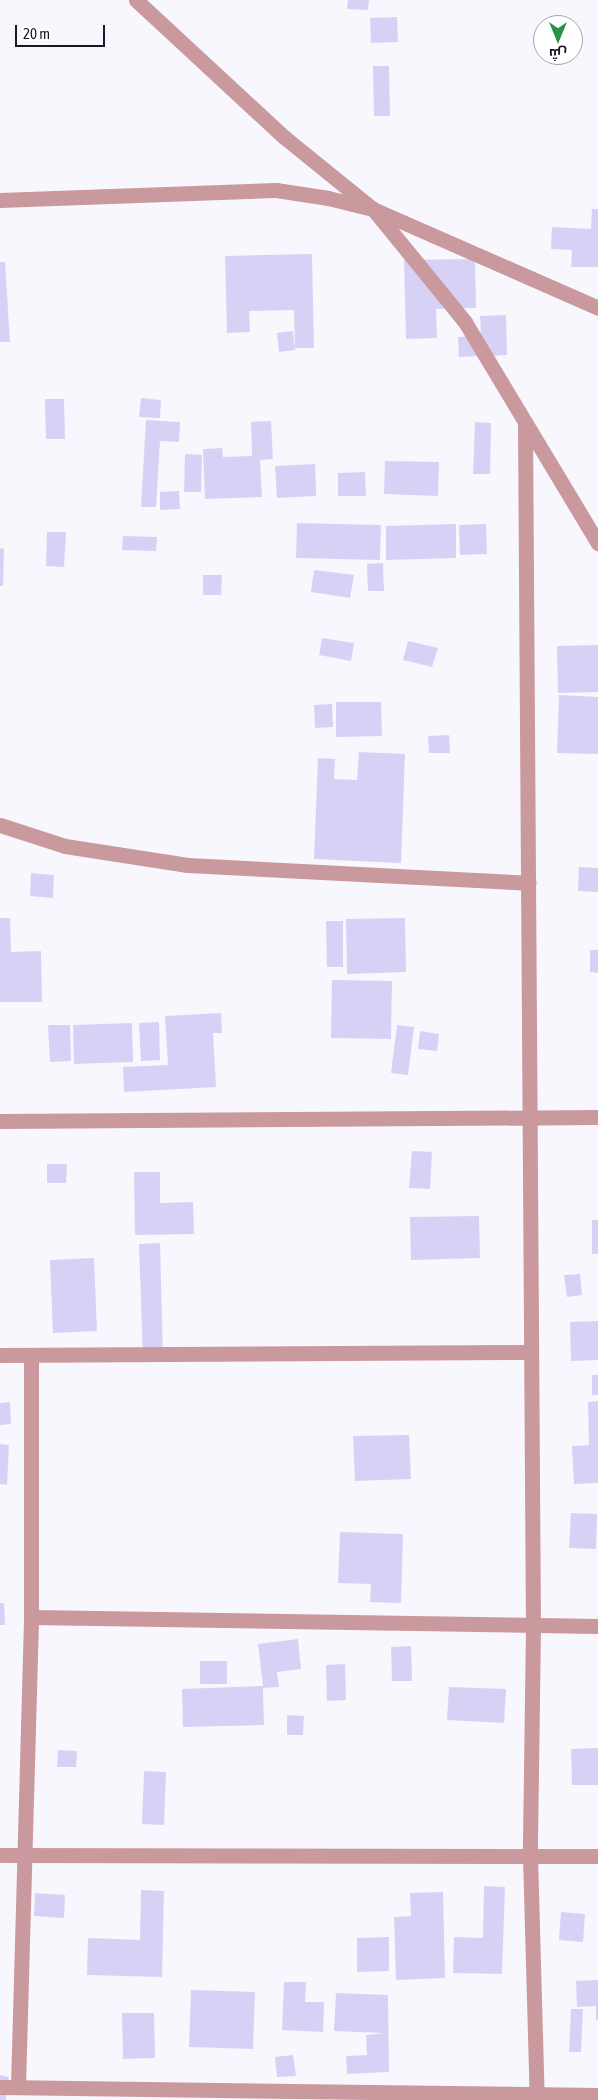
<!DOCTYPE html>
<html>
<head>
<meta charset="utf-8">
<style>
	body { margin:0 }
	#map { position:relative; width:598px; height:2100px; overflow:hidden; background:#f8f7fe; font-family:"Asap Condensed",Cairo,sans-serif }
	div>[style] { position:absolute }
	.building>* { inset:0; background:#d8d1f6 }
	.minor>* { height:15px; margin:-7.5px; padding:0 7.5px; transform-origin:7.5px; border-radius:7.5px; background:#c9999d }
	span { translate:-50% -50%; white-space:nowrap; text-align:center; line-height:1.15; -webkit-text-stroke:4px #fff; paint-order:stroke }
	.north { position:absolute; left:533px; top:15px; width:50px; height:50px; box-sizing:border-box; background:#fff; border:1px solid #a4a3a7; border-radius:50%; rotate:180deg; font-size:14px; font-weight:700; line-height:20px; text-align:center; color:#1b1824 }
	.north::after { content:''; display:block; margin:auto; width:18px; height:22px; background:#299248; clip-path:polygon(50% 0,100% 100%,50% 72%,0 100%) }
	.scale { position:absolute; left:15px; top:25px; width:90px; height:22px; box-sizing:border-box; border:2px solid #1b1824; border-top:0; padding-left:6px; font-size:15px; line-height:18px; white-space:nowrap; color:#1b1824; -webkit-text-stroke:4px #fff; paint-order:stroke }
</style>
</head>
<body>
<div id="map">
	<div class="building">
		<div style="clip-path:polygon(348px 0,369px 0,368px 10px,347px 9px)"></div>
		<div style="clip-path:polygon(397px 17px,398px 42px,371px 43px,370px 18px)"></div>
		<div style="clip-path:polygon(373px 66px,389px 66px,390px 116px,374px 116px)"></div>
		<div style="clip-path:polygon(592px 209px,598px 209px,598px 267px,571px 267px,572px 250px,551px 249px,552px 227px,591px 229px)"></div>
		<div style="clip-path:polygon(312px 254px,314px 348px,295px 348px,294px 310px,249px 311px,250px 332px,227px 333px,225px 256px)"></div>
		<div style="clip-path:polygon(475px 259px,476px 308px,436px 309px,437px 338px,406px 339px,404px 260px)"></div>
		<div style="clip-path:polygon(0 262px,5px 262px,10px 342px,0 342px)"></div>
		<div style="clip-path:polygon(506px 315px,507px 355px,459px 357px,458px 337px,481px 336px,480px 316px)"></div>
		<div style="clip-path:polygon(293px 331px,295px 350px,279px 352px,277px 333px)"></div>
		<div style="clip-path:polygon(141px 398px,161px 400px,160px 418px,139px 417px)"></div>
		<div style="clip-path:polygon(45px 399px,64px 399px,65px 439px,46px 439px)"></div>
		<div style="clip-path:polygon(146px 420px,180px 422px,179px 442px,160px 441px,156px 507px,141px 507px)"></div>
		<div style="clip-path:polygon(271px 421px,273px 459px,260px 460px,262px 497px,205px 499px,203px 449px,222px 448px,223px 457px,252px 456px,251px 422px)"></div>
		<div style="clip-path:polygon(475px 422px,491px 423px,490px 474px,473px 474px)"></div>
		<div style="clip-path:polygon(185px 454px,202px 455px,201px 492px,184px 492px)"></div>
		<div style="clip-path:polygon(385px 461px,439px 462px,438px 496px,384px 494px)"></div>
		<div style="clip-path:polygon(315px 464px,316px 496px,277px 498px,275px 466px)"></div>
		<div style="clip-path:polygon(365px 472px,366px 496px,338px 496px,338px 473px)"></div>
		<div style="clip-path:polygon(179px 491px,180px 509px,160px 510px,160px 492px)"></div>
		<div style="clip-path:polygon(297px 523px,381px 525px,380px 560px,296px 558px)"></div>
		<div style="clip-path:polygon(456px 524px,456px 558px,386px 560px,386px 526px)"></div>
		<div style="clip-path:polygon(486px 524px,487px 554px,460px 555px,459px 525px)"></div>
		<div style="clip-path:polygon(47px 532px,66px 532px,64px 567px,46px 566px)"></div>
		<div style="clip-path:polygon(123px 536px,157px 537px,156px 551px,122px 550px)"></div>
		<div style="clip-path:polygon(0 548px,4px 549px,3px 586px,0 586px)"></div>
		<div style="clip-path:polygon(383px 563px,384px 591px,368px 591px,367px 564px)"></div>
		<div style="clip-path:polygon(314px 570px,354px 575px,350px 598px,311px 592px)"></div>
		<div style="clip-path:polygon(203px 575px,222px 575px,221px 595px,203px 595px)"></div>
		<div style="clip-path:polygon(322px 638px,354px 643px,351px 661px,319px 655px)"></div>
		<div style="clip-path:polygon(408px 641px,438px 648px,432px 667px,403px 660px)"></div>
		<div style="clip-path:polygon(598px 645px,598px 692px,558px 693px,557px 646px)"></div>
		<div style="clip-path:polygon(559px 695px,598px 697px,598px 754px,557px 753px)"></div>
		<div style="clip-path:polygon(336px 702px,381px 702px,382px 736px,336px 737px)"></div>
		<div style="clip-path:polygon(332px 704px,333px 727px,315px 728px,314px 705px)"></div>
		<div style="clip-path:polygon(449px 735px,450px 753px,429px 753px,428px 736px)"></div>
		<div style="clip-path:polygon(359px 752px,405px 754px,401px 863px,314px 859px,318px 758px,335px 759px,334px 779px,357px 780px)"></div>
		<div style="clip-path:polygon(579px 867px,598px 868px,598px 892px,578px 891px)"></div>
		<div style="clip-path:polygon(31px 873px,54px 875px,53px 898px,30px 896px)"></div>
		<div style="clip-path:polygon(0 918px,10px 918px,11px 952px,41px 951px,42px 1002px,0 1002px)"></div>
		<div style="clip-path:polygon(405px 918px,406px 972px,347px 974px,346px 919px)"></div>
		<div style="clip-path:polygon(326px 921px,343px 921px,343px 967px,327px 967px)"></div>
		<div style="clip-path:polygon(590px 950px,598px 950px,598px 973px,590px 972px)"></div>
		<div style="clip-path:polygon(332px 980px,392px 981px,391px 1039px,331px 1038px)"></div>
		<div style="clip-path:polygon(221px 1013px,222px 1033px,213px 1033px,216px 1087px,124px 1092px,123px 1067px,168px 1065px,165px 1016px)"></div>
		<div style="clip-path:polygon(159px 1022px,160px 1060px,141px 1061px,139px 1023px)"></div>
		<div style="clip-path:polygon(132px 1023px,133px 1062px,74px 1064px,73px 1025px)"></div>
		<div style="clip-path:polygon(48px 1025px,70px 1025px,71px 1061px,50px 1062px)"></div>
		<div style="clip-path:polygon(397px 1025px,414px 1027px,408px 1075px,391px 1073px)"></div>
		<div style="clip-path:polygon(420px 1031px,439px 1034px,437px 1051px,418px 1049px)"></div>
		<div style="clip-path:polygon(412px 1151px,432px 1152px,430px 1189px,409px 1188px)"></div>
		<div style="clip-path:polygon(47px 1164px,67px 1164px,66px 1183px,47px 1183px)"></div>
		<div style="clip-path:polygon(134px 1172px,160px 1172px,160px 1203px,193px 1202px,194px 1234px,135px 1235px)"></div>
		<div style="clip-path:polygon(479px 1216px,480px 1258px,411px 1260px,410px 1217px)"></div>
		<div style="clip-path:polygon(592px 1220px,598px 1220px,598px 1254px,592px 1254px)"></div>
		<div style="clip-path:polygon(160px 1243px,163px 1358px,143px 1358px,139px 1244px)"></div>
		<div style="clip-path:polygon(94px 1258px,97px 1331px,53px 1333px,50px 1260px)"></div>
		<div style="clip-path:polygon(580px 1274px,582px 1295px,567px 1297px,564px 1275px)"></div>
		<div style="clip-path:polygon(598px 1321px,598px 1360px,571px 1361px,570px 1322px)"></div>
		<div style="clip-path:polygon(592px 1375px,598px 1375px,598px 1395px,592px 1395px)"></div>
		<div style="clip-path:polygon(598px 1401px,598px 1483px,574px 1484px,572px 1446px,589px 1445px,588px 1402px)"></div>
		<div style="clip-path:polygon(10px 1402px,11px 1424px,0 1425px,0 1403px)"></div>
		<div style="clip-path:polygon(409px 1435px,411px 1479px,355px 1481px,353px 1436px)"></div>
		<div style="clip-path:polygon(0 1444px,9px 1445px,7px 1485px,0 1484px)"></div>
		<div style="clip-path:polygon(571px 1513px,597px 1514px,596px 1549px,569px 1548px)"></div>
		<div style="clip-path:polygon(340px 1532px,403px 1534px,401px 1603px,370px 1602px,371px 1584px,338px 1583px)"></div>
		<div style="clip-path:polygon(0 1603px,4px 1603px,5px 1625px,0 1625px)"></div>
		<div style="clip-path:polygon(298px 1639px,301px 1669px,277px 1672px,279px 1687px,263px 1688px,264px 1725px,183px 1727px,182px 1689px,263px 1686px,258px 1644px)"></div>
		<div style="clip-path:polygon(411px 1646px,412px 1681px,392px 1681px,391px 1647px)"></div>
		<div style="clip-path:polygon(200px 1661px,227px 1661px,227px 1684px,200px 1684px)"></div>
		<div style="clip-path:polygon(345px 1664px,346px 1700px,327px 1701px,326px 1665px)"></div>
		<div style="clip-path:polygon(449px 1687px,506px 1689px,504px 1723px,447px 1720px)"></div>
		<div style="clip-path:polygon(287px 1715px,304px 1716px,303px 1735px,287px 1735px)"></div>
		<div style="clip-path:polygon(598px 1748px,598px 1785px,572px 1785px,571px 1749px)"></div>
		<div style="clip-path:polygon(58px 1750px,77px 1751px,76px 1767px,57px 1767px)"></div>
		<div style="clip-path:polygon(144px 1771px,166px 1772px,164px 1825px,142px 1824px)"></div>
		<div style="clip-path:polygon(484px 1886px,505px 1887px,502px 1974px,453px 1973px,454px 1937px,483px 1938px)"></div>
		<div style="clip-path:polygon(141px 1890px,164px 1891px,162px 1977px,87px 1975px,88px 1938px,140px 1940px)"></div>
		<div style="clip-path:polygon(443px 1892px,445px 1978px,396px 1980px,394px 1917px,411px 1916px,410px 1893px)"></div>
		<div style="clip-path:polygon(35px 1893px,65px 1895px,64px 1918px,34px 1916px)"></div>
		<div style="clip-path:polygon(561px 1912px,585px 1914px,583px 1942px,559px 1940px)"></div>
		<div style="clip-path:polygon(389px 1937px,389px 1971px,357px 1972px,357px 1938px)"></div>
		<div style="clip-path:polygon(598px 1980px,598px 2020px,596px 2020px,596px 2006px,577px 2007px,576px 1981px)"></div>
		<div style="clip-path:polygon(284px 1982px,306px 1982px,305px 2002px,324px 2002px,323px 2032px,282px 2030px)"></div>
		<div style="clip-path:polygon(191px 1990px,255px 1992px,253px 2049px,189px 2047px)"></div>
		<div style="clip-path:polygon(336px 1993px,388px 1995px,389px 2072px,347px 2074px,346px 2056px,367px 2055px,366px 2035px,385px 2033px,334px 2031px)"></div>
		<div style="clip-path:polygon(571px 2009px,583px 2009px,581px 2052px,569px 2052px)"></div>
		<div style="clip-path:polygon(122px 2013px,154px 2013px,155px 2058px,123px 2059px)"></div>
		<div style="clip-path:polygon(293px 2055px,296px 2076px,277px 2077px,275px 2057px)"></div>
		<div style="clip-path:polygon(0 2075px,9px 2077px,6px 2100px,0 2100px)"></div>
	</div>
	<div class="minor">
		<div style="left:136px;top:0;width:202px;rotate:42.8deg"></div>
		<div style="left:284px;top:137px;width:114px;rotate:39deg"></div>
		<div style="left:373px;top:209px;width:146px;rotate:50.8deg"></div>
		<div style="left:465px;top:322px;width:258px;rotate:59deg"></div>
		<div style="left:0;top:200px;width:276px;rotate:-2.1deg"></div>
		<div style="left:276px;top:190px;width:53px;rotate:8.7deg"></div>
		<div style="left:328px;top:198px;width:46px;rotate:13.7deg"></div>
		<div style="left:373px;top:209px;width:246px;rotate:23.7deg"></div>
		<div style="left:525px;top:423px;width:1204px;rotate:89.62deg"></div>
		<div style="left:533px;top:1627px;width:229px;rotate:90.8deg"></div>
		<div style="left:530px;top:1856px;width:244px;rotate:88.4deg"></div>
		<div style="left:0;top:825px;width:68px;rotate:17.9deg"></div>
		<div style="left:65px;top:846px;width:124px;rotate:8.8deg"></div>
		<div style="left:188px;top:865px;width:341px;rotate:3deg"></div>
		<div style="left:0;top:1121px;width:598px;rotate:-0.38deg"></div>
		<div style="left:0;top:1355px;width:528px;rotate:-0.33deg"></div>
		<div style="left:31px;top:1617px;width:567px;rotate:0.91deg"></div>
		<div style="left:0;top:1855px;width:598px;rotate:0.1deg"></div>
		<div style="left:18px;top:2086px;width:469px;rotate:-88.4deg"></div>
		<div style="left:31px;top:1617px;width:262px;rotate:-90deg"></div>
		<div style="left:0;top:2087px;width:598px;rotate:0.77deg"></div>
	</div>
	<div class="north">ش</div>
	<div class="scale">20 m</div>
</div>
</body>
</html>
